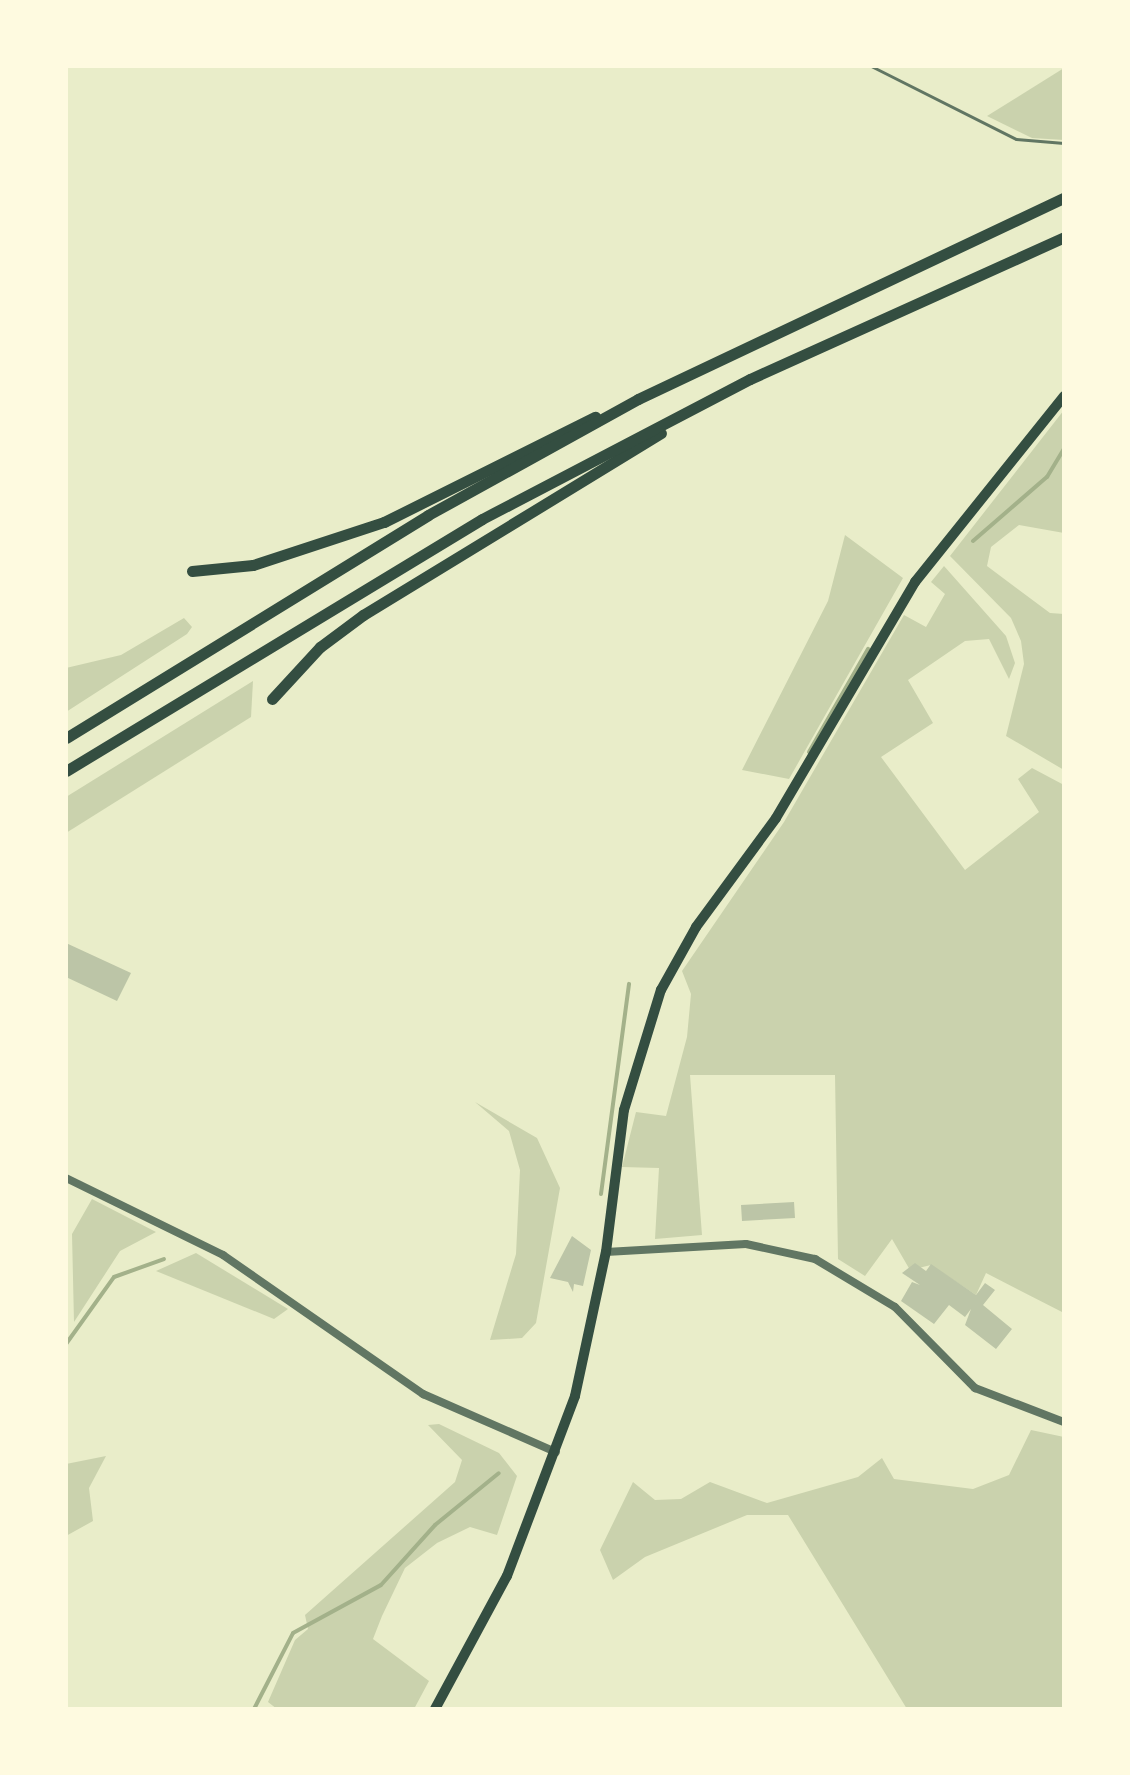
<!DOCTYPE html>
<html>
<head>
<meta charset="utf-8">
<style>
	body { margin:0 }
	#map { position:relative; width:1130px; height:1775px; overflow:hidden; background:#e9edc9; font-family:Ubuntu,sans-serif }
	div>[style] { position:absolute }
	.green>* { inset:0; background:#cad2ad }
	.stream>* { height:4px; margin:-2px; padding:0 2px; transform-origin:2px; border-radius:2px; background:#a3b18a }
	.building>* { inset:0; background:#bcc5a7 }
	.service>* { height:3px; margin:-1.5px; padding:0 1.5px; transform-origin:1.5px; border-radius:1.5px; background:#617663 }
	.tertiary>* { height:8px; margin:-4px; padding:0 4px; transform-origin:4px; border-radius:4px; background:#617663 }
	.primary>* { height:10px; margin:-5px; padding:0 5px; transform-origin:5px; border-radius:5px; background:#344e41 }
	.motorway>* { height:11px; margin:-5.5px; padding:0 5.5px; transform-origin:5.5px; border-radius:5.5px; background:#344e41 }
	span { translate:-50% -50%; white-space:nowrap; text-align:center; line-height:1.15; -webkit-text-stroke:7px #fefae0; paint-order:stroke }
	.frame { position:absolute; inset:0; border:68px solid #fefae0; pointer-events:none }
</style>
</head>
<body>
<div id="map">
	<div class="green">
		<div style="clip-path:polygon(1064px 68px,1064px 140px,1032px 138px,987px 116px)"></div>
		<div style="clip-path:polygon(1064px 410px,1064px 533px,1019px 525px,991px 547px,987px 566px,1050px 613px,1064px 614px,1064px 770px,1006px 736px,1024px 664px,1021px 641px,1011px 618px,950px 556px)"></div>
		<div style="clip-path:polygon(845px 535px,903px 578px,789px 779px,742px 770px,828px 601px)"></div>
		<div style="clip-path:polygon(944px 566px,1006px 636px,1015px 663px,1009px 679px,989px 639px,965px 641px,908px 680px,933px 723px,881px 757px,965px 870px,1039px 812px,1018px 779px,1032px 768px,1064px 785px,1064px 1313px,986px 1273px,976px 1295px,931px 1265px,910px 1270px,892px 1239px,865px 1276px,838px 1259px,835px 1075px,690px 1075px,702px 1235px,655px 1239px,659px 1168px,622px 1167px,636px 1112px,666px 1116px,687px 1037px,691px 994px,682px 971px,784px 822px,904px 615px,926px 627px,945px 594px,931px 582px)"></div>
		<div style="clip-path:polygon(184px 618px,192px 627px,187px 634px,66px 712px,66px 668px,121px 655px)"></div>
		<div style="clip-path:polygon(253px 681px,251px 717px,66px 833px,66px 797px)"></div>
		<div style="clip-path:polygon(475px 1102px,537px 1138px,560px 1188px,536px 1323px,522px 1338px,490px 1340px,516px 1254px,520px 1170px,509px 1131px)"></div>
		<div style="clip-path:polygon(92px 1199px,156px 1232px,120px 1251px,74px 1322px,72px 1234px)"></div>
		<div style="clip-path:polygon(196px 1253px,288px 1309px,274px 1319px,156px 1271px)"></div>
		<div style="clip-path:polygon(439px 1424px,499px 1453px,517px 1476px,497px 1535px,470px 1527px,437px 1543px,405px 1568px,382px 1616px,373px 1639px,429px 1681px,414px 1709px,277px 1709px,268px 1702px,295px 1640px,308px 1629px,305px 1615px,455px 1482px,462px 1460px,428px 1425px)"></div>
		<div style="clip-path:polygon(1031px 1430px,1064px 1437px,1064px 1709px,907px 1709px,788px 1515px,747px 1515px,645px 1557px,613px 1580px,600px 1550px,633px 1482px,655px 1500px,681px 1499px,710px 1482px,767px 1503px,858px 1477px,882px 1458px,894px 1479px,973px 1489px,1009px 1475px)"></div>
		<div style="clip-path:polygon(106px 1456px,89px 1488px,93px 1521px,66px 1536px,66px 1464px)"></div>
	</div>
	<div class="stream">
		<div style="left:973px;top:541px;width:98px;rotate:-40.9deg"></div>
		<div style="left:1047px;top:477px;width:33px;rotate:-59deg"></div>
		<div style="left:809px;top:752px;width:119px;rotate:-60.2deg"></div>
		<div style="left:601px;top:1194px;width:212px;rotate:-82.4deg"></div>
		<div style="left:66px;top:1344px;width:82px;rotate:-54.4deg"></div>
		<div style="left:114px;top:1277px;width:53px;rotate:-19.8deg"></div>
		<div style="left:202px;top:1709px;width:41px"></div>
		<div style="left:254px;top:1709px;width:85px;rotate:-62.8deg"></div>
		<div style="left:293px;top:1633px;width:100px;rotate:-28.6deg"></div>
		<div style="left:381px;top:1585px;width:81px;rotate:-48deg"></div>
		<div style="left:435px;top:1525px;width:82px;rotate:-39.1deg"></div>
	</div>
	<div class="building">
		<div style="clip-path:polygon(66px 943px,131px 973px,117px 1001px,66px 977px)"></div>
		<div style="clip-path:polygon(794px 1202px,795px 1218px,742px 1221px,741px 1205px)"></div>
		<div style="clip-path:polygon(572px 1236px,591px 1250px,583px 1286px,574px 1284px,573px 1292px,568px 1282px,550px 1278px)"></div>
		<div style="clip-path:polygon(915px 1263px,926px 1271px,931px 1264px,976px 1295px,985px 1283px,995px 1290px,983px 1305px,1012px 1329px,996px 1349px,965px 1325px,971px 1309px,965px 1317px,949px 1305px,934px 1324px,901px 1301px,912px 1282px,920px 1285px,902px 1273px)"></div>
	</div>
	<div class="service">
		<div style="left:871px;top:66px;width:162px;rotate:26.7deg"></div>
		<div style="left:1016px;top:139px;width:48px;rotate:4.8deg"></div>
	</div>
	<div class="tertiary">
		<div style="left:66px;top:1178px;width:175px;rotate:26.1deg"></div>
		<div style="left:223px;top:1255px;width:244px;rotate:34.8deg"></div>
		<div style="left:423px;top:1394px;width:145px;rotate:23.6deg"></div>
		<div style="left:606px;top:1252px;width:140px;rotate:-3.3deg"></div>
		<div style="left:746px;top:1244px;width:71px;rotate:12.3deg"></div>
		<div style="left:815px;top:1259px;width:93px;rotate:31deg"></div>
		<div style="left:895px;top:1307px;width:114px;rotate:45.4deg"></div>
		<div style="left:975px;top:1388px;width:95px;rotate:20.9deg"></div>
	</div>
	<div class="primary">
		<div style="left:435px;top:1709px;width:151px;rotate:-61.6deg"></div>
		<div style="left:507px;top:1576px;width:192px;rotate:-69.3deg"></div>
		<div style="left:575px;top:1396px;width:147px;rotate:-77.9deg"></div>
		<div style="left:606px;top:1252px;width:143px;rotate:-82.8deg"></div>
		<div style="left:624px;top:1110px;width:126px;rotate:-72.9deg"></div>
		<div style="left:661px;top:990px;width:72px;rotate:-60.9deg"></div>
		<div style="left:696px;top:927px;width:135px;rotate:-53.7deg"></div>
		<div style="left:776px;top:818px;width:274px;rotate:-59.5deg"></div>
		<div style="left:915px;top:582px;width:238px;rotate:-51.3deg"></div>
	</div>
	<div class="motorway">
		<div style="left:192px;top:571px;width:61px;rotate:-5.6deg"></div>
		<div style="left:253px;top:565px;width:138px;rotate:-18.2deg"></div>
		<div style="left:384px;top:522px;width:236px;rotate:-26.5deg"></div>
		<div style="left:272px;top:699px;width:71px;rotate:-47.3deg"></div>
		<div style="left:320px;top:647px;width:54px;rotate:-36.7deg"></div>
		<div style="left:363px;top:615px;width:349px;rotate:-31.4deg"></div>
		<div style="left:66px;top:738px;width:425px;rotate:-31.6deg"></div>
		<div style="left:428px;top:515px;width:240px;rotate:-28.9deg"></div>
		<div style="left:638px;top:399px;width:471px;rotate:-25.3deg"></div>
		<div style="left:66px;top:771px;width:486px;rotate:-31.2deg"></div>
		<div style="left:482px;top:519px;width:302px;rotate:-27.6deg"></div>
		<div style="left:750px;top:379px;width:345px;rotate:-24.3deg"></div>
	</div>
	<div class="frame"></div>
</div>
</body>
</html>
